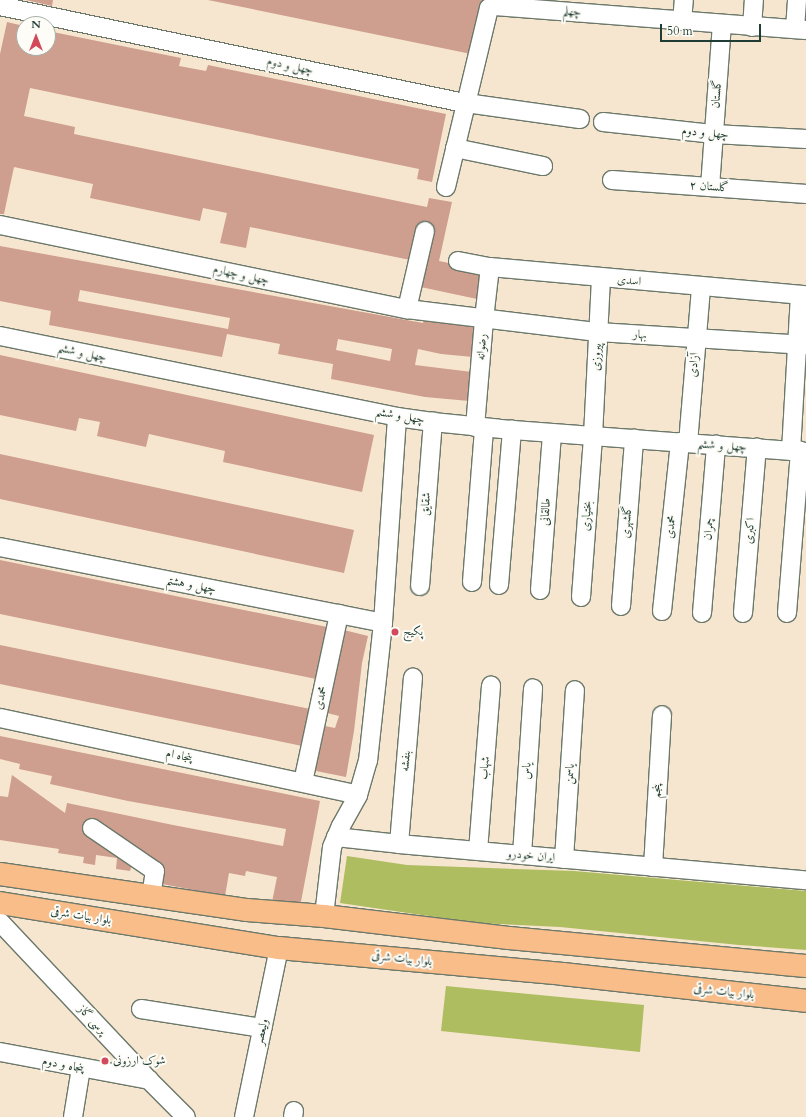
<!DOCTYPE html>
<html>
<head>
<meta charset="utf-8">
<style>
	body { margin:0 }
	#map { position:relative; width:806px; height:1117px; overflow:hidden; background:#f7e6cf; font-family:Cardo,Amiri,serif }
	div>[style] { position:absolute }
	.green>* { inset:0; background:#aebd60 }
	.building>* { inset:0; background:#ce9e8e }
	.roads { filter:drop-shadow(1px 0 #6b786a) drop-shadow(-1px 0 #6b786a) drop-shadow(0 1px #6b786a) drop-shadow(0 -1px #6b786a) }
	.minor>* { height:18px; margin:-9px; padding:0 9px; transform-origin:9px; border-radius:9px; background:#fff }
	.major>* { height:22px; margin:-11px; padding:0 11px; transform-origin:11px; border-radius:11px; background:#f9bd89 }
	.dots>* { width:11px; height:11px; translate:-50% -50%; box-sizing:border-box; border:2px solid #fdfcf7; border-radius:50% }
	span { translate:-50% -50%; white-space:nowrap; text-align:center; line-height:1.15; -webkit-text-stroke:4px #fdfcf7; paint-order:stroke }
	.street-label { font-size:12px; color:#1f3d34 }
	.poi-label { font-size:12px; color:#1f3d34 }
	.left { translate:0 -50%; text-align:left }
	.north { position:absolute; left:16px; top:16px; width:40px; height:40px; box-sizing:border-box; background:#fdfcf7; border:1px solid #a4b0a9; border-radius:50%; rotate:0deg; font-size:11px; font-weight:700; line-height:16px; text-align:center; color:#1f3d34 }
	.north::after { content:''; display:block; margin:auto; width:14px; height:18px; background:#d1495b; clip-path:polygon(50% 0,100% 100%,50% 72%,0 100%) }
	.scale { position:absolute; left:660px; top:24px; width:101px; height:18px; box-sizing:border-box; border:2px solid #1f3d34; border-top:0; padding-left:5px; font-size:12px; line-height:14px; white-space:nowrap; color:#1f3d34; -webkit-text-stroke:3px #fdfcf7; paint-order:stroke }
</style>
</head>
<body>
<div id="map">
	<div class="green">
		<div style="clip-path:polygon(347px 856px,407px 865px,574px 871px,806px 891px,806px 950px,739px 945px,560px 927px,476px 923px,340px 903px)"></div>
		<div style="clip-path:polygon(446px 986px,644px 1005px,640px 1052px,441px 1031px)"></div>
	</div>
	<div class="building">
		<div style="clip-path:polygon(26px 0,53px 0,52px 6px)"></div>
		<div style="clip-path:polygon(208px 0,487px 0,476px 55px)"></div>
		<div style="clip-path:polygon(7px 22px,24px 26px,24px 48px,48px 48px,48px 31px,181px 58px,179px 66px,206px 71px,208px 65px,446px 114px,432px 182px,417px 179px,419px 169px,30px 88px,24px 116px,75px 127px,74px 134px,412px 204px,427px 207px,429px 198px,452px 202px,439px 261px,483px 270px,477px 299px,416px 286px,415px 261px,250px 227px,246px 248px,220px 243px,227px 213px,203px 208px,200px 221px,90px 198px,93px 184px,14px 167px,4px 214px,0 214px,0 54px)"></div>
		<div style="clip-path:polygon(evenodd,0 246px,423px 323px,424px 319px,475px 325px,473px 357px,441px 354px,418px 349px,415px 365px,472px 372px,469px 401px,425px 397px,331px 379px,333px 364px,278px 354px,280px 344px,227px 334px,222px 357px,49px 325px,51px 311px,0 301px,0 246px,80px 290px,230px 318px,228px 329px,78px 301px,80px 290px,0 246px,338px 339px,392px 349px,390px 361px,336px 350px,338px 339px)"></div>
		<div style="clip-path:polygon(0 355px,374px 435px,362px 492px,223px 462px,225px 451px,149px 434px,146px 447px,97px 436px,100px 422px,79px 418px,76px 431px,0 415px)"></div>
		<div style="clip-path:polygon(0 454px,354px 530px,344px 573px,0 499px)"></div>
		<div style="clip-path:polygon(0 560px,332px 628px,321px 680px,0 614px)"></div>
		<div style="clip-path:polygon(340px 629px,368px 636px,362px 663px,354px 731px,346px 777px,311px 770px,320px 725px,335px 728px,339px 716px,323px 712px)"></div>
		<div style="clip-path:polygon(0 645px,315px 710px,307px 747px,0 684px)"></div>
		<div style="clip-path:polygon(0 736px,320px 801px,300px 907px,272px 902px,277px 877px,246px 871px,245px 876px,229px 873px,225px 896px,162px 884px,164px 873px,149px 863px,133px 861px,130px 871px,116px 869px,117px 858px,96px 855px,95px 865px,83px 863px,84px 857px,58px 853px,59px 849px,0 840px,0 796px,8px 797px,12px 775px,65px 813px,67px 803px,173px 825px,283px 846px,286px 829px,128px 801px,50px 784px,52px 776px,19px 769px,20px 764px,0 759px)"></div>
	</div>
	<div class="roads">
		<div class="minor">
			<div style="left:0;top:6px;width:476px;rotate:11.8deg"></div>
			<div style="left:466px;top:103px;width:115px;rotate:8deg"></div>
			<div style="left:682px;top:21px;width:21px;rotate:-85deg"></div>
			<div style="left:752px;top:27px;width:27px;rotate:-86deg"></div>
			<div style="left:795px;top:29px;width:29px;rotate:-86deg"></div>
			<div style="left:603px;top:122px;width:112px;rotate:6.2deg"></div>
			<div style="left:714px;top:134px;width:92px;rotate:3.1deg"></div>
			<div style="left:455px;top:148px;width:90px;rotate:11.6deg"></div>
			<div style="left:612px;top:180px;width:195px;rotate:4.1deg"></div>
			<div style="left:446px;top:187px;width:184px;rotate:-76.5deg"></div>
			<div style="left:489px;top:8px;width:5px;rotate:-22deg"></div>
			<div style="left:494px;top:6px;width:313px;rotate:4.4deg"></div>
			<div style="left:710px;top:187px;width:162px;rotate:-85.8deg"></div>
			<div style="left:0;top:225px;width:416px;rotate:11.7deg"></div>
			<div style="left:407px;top:309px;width:192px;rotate:6.9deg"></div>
			<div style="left:598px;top:332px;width:208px;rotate:3.6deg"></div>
			<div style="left:458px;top:261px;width:33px;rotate:11deg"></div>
			<div style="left:490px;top:267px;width:317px;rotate:5.1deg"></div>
			<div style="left:407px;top:309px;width:80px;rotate:-77deg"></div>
			<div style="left:0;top:336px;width:405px;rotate:11.5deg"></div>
			<div style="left:397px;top:417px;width:36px;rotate:8deg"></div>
			<div style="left:433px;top:422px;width:79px;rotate:5.8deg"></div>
			<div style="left:512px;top:430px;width:295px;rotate:4.3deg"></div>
			<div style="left:475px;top:427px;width:108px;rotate:-85.2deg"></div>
			<div style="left:484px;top:319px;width:52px;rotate:-83.4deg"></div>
			<div style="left:688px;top:443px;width:157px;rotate:-85.2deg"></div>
			<div style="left:791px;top:451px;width:156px;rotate:-86.7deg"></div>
			<div style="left:0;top:547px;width:390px;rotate:11.2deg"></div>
			<div style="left:472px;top:582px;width:154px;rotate:-85.5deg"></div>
			<div style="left:499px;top:585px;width:156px;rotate:-85.2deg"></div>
			<div style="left:420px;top:586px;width:165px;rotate:-85.5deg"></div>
			<div style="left:540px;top:590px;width:157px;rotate:-85.6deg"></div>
			<div style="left:581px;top:597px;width:161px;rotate:-85.7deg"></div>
			<div style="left:593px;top:436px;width:158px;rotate:-87.1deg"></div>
			<div style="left:621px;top:606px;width:168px;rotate:-85.5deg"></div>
			<div style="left:662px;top:611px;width:170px;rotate:-83.9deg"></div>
			<div style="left:702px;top:613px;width:169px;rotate:-85.2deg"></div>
			<div style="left:743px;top:613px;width:166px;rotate:-85.2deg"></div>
			<div style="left:787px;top:613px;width:163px;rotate:-85.4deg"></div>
			<div style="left:0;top:718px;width:366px;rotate:12.1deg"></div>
			<div style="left:303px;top:782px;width:172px;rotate:-77.9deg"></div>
			<div style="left:92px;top:828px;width:76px;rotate:34.3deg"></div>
			<div style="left:155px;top:871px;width:25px;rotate:99deg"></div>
			<div style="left:336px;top:837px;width:63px;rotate:6.3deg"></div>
			<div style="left:399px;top:844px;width:409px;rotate:5.1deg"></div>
			<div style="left:399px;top:844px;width:167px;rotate:-85.2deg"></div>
			<div style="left:478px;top:851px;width:166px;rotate:-85.5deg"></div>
			<div style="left:522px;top:855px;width:167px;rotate:-86.2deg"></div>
			<div style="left:564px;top:859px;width:169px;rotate:-86.3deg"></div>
			<div style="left:653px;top:867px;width:152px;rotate:-86.6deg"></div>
			<div style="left:324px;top:916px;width:69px;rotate:-83.4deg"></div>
			<div style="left:332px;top:847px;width:23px;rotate:-67deg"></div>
			<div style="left:341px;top:826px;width:35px;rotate:-61deg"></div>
			<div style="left:358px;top:795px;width:35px;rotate:-74deg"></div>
			<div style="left:368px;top:761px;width:139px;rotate:-83.8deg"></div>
			<div style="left:383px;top:623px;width:206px;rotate:-86.1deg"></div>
			<div style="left:0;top:922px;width:217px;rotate:46.7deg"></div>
			<div style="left:149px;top:1080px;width:52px;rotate:45deg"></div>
			<div style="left:141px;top:1009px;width:123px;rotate:8.9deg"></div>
			<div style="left:0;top:1052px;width:152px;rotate:10.6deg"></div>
			<div style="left:73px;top:1117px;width:50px;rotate:-80.7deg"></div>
			<div style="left:244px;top:1117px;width:173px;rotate:-78.3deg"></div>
			<div style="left:293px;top:1117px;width:6px;rotate:-81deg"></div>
		</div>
		<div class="major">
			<div style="left:0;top:874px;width:250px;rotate:8.3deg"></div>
			<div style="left:247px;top:910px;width:77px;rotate:4.5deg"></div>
			<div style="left:324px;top:916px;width:186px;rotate:6.8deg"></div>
			<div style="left:509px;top:938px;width:298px;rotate:5.4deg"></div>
			<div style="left:0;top:903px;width:283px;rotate:9.2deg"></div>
			<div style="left:279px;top:948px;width:285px;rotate:5.2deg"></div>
			<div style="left:563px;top:974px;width:244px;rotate:6.3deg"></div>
		</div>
	</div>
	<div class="dots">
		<div style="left:395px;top:632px;background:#d1495b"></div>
		<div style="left:105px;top:1061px;background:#d1495b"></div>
	</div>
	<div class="street-label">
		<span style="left:572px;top:12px;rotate:5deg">چهلم</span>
		<span style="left:290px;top:66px;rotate:12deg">چهل و دوم</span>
		<span style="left:717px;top:94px;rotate:-86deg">گلستان</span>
		<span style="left:705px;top:133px;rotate:5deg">چهل و دوم</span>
		<span style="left:709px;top:187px;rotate:4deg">گلستان ۲</span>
		<span style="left:241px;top:275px;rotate:12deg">چهل و چهارم</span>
		<span style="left:629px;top:281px;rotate:5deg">اسدی</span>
		<span style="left:640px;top:335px;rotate:4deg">بهار</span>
		<span style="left:482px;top:347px;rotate:-86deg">رضوانه</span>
		<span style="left:82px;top:353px;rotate:12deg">چهل و ششم</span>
		<span style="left:597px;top:357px;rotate:-87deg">پیروزی</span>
		<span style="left:694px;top:365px;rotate:-86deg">آزادی</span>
		<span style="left:400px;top:416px;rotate:10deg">چهل و ششم</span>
		<span style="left:722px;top:446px;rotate:4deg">چهل و ششم</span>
		<span style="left:426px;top:504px;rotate:-85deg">شقایق</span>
		<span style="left:546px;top:512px;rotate:-86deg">طالقانی</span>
		<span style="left:587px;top:516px;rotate:-86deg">بختیاری</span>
		<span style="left:627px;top:522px;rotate:-86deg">گلشهری</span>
		<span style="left:671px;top:527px;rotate:-84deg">محمدی</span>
		<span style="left:709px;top:529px;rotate:-85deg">چمران</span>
		<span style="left:750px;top:531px;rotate:-85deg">اکبری</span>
		<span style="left:191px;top:585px;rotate:11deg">چهل و هشتم</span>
		<span style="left:321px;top:698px;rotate:-78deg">محمدی</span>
		<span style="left:179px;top:756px;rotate:12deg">پنجاه ام</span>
		<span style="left:406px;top:761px;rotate:-85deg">بنفشه</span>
		<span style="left:485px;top:768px;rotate:-85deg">شهاب</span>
		<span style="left:527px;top:771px;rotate:-86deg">یاس</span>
		<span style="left:570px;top:774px;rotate:-86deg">یاسمن</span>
		<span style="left:657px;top:791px;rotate:-87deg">پنجم</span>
		<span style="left:531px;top:856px;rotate:5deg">ایران خودرو</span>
		<span style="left:81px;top:916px;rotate:9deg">بلوار بیات شرقی</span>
		<span style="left:402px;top:959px;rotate:6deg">بلوار بیات شرقی</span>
		<span style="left:724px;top:992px;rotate:6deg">بلوار بیات شرقی</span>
		<span style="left:92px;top:1020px;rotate:47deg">پرسی گاز</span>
		<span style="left:262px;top:1032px;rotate:-78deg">ولیعصر</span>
		<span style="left:63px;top:1065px;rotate:11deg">پنجاه و دوم</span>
	</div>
	<div class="poi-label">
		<span class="left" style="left:403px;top:632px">پکیج</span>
		<span class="left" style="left:113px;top:1061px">شوک ارزونی</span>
	</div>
	<div class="north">N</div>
	<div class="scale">50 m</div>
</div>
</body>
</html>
